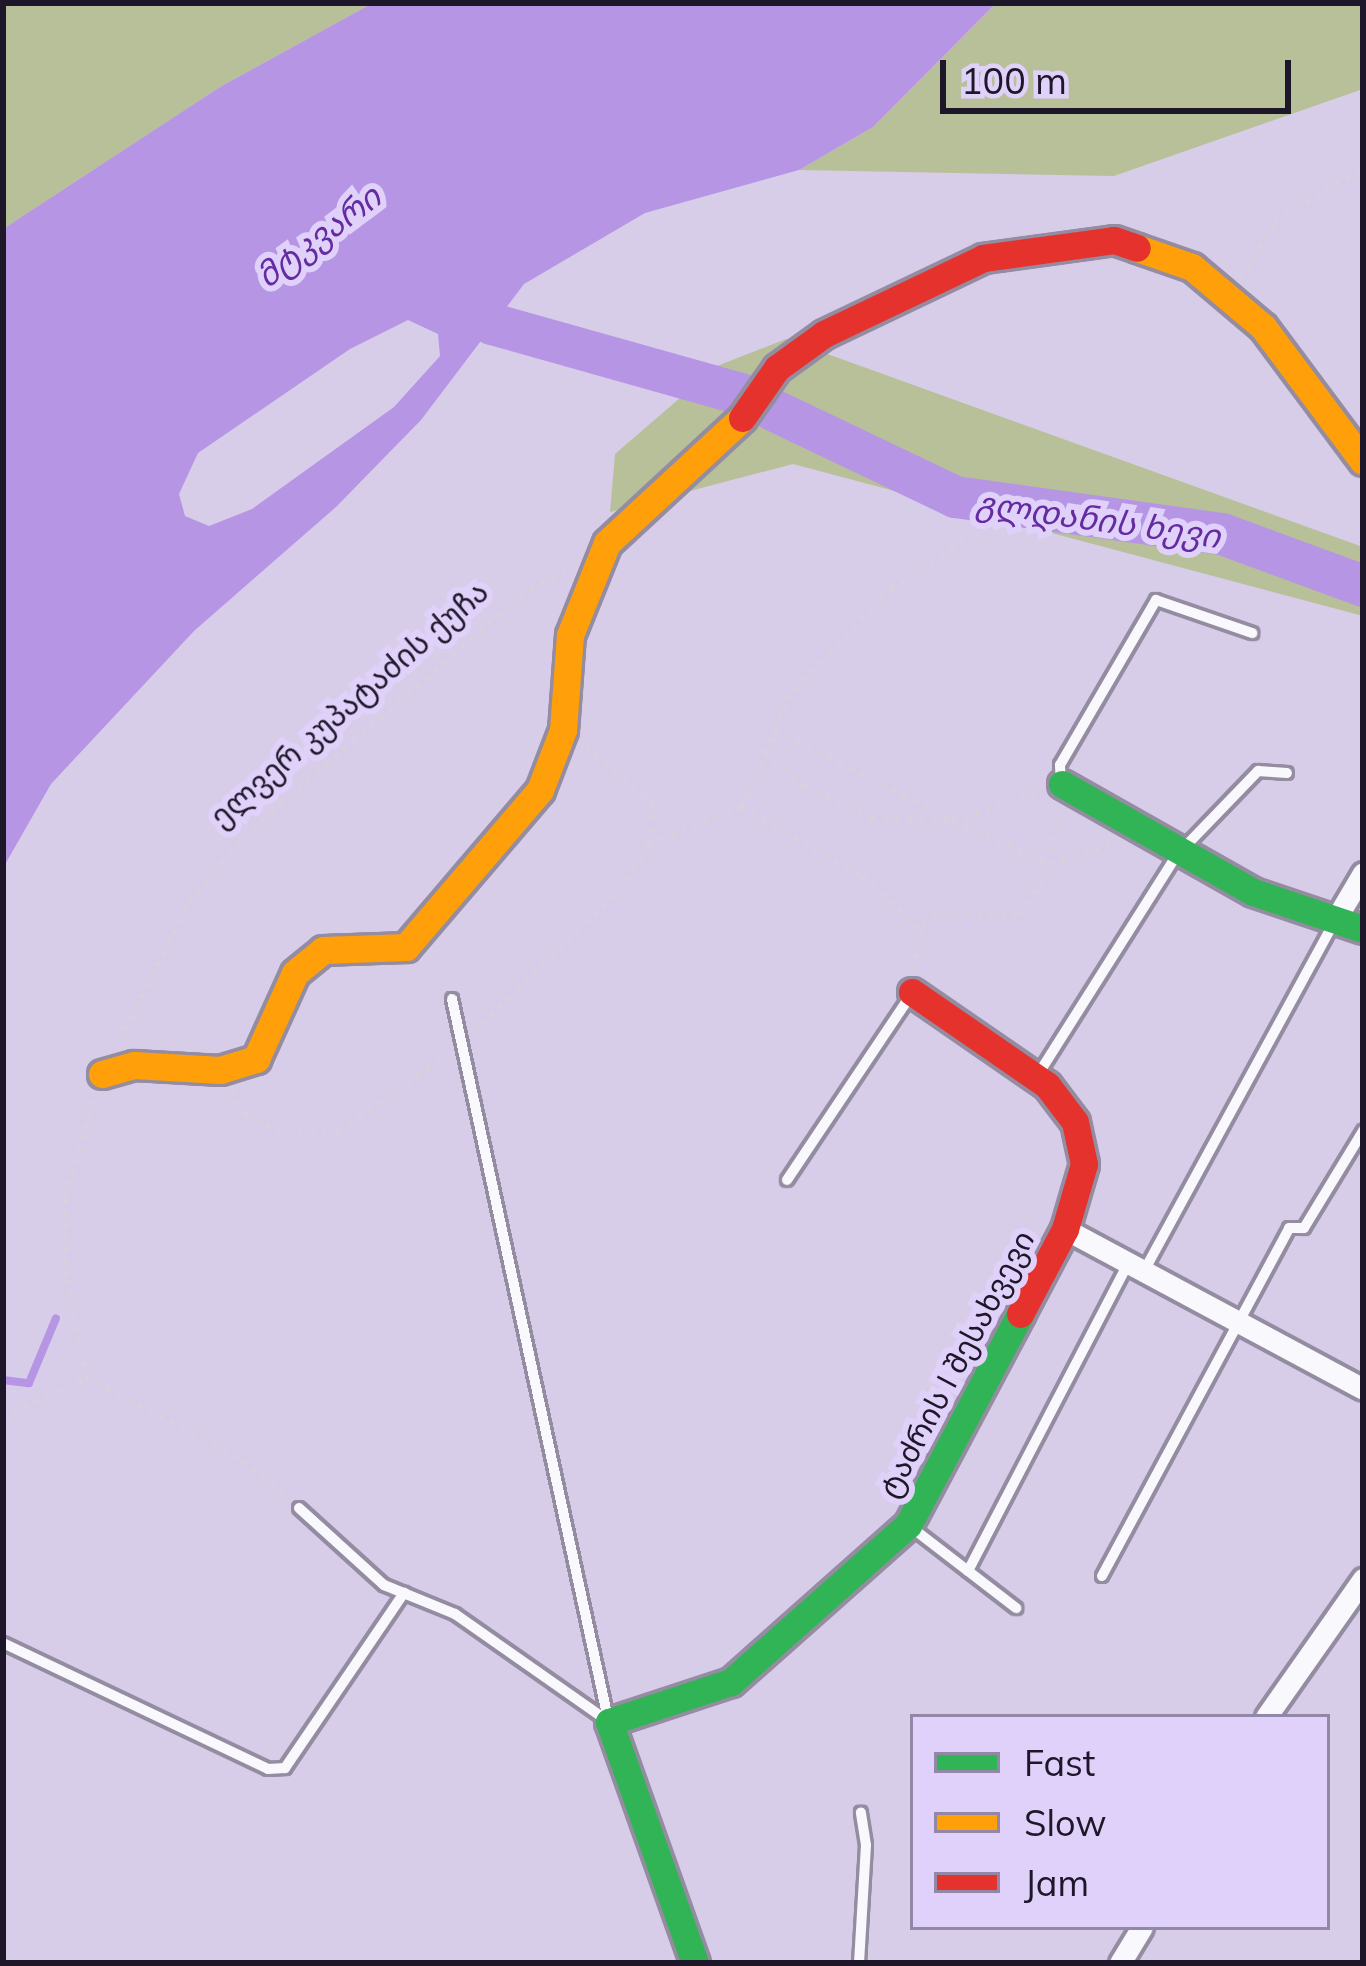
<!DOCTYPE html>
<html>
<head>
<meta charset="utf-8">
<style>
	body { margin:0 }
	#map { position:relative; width:1366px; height:1966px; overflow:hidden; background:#d8cde9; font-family:Mulish,"Noto Sans Georgian",sans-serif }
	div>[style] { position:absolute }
	.green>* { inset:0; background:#b8c09a }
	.water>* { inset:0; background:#b695e4 }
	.stream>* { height:8px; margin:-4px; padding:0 4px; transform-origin:4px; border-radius:4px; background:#b695e4 }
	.river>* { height:42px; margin:-21px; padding:0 21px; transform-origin:21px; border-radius:21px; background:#b695e4 }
	.path>* { height:4.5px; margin-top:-2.25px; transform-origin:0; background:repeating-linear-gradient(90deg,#d6d3dc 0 3px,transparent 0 12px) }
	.roads { filter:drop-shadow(3px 0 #948ca1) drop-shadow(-3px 0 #948ca1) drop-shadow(0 3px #948ca1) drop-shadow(0 -3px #948ca1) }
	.lane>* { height:10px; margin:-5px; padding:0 5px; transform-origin:5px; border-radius:5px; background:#f9f8fc }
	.street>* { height:21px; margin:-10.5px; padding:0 10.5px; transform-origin:10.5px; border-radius:10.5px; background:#f9f8fc }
	.fast>* { height:27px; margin:-13.5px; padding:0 13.5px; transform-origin:13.5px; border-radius:13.5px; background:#30b455 }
	.slow>* { height:27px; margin:-13.5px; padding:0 13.5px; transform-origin:13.5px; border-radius:13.5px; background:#ff9f0a }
	.jam>* { height:27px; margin:-13.5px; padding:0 13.5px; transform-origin:13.5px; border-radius:13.5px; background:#e5322d }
	span { translate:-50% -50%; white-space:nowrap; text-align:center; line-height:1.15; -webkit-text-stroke:12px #e0d1fa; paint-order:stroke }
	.street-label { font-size:30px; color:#1e1729 }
	.water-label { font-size:33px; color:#652ba0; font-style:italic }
	.frame { position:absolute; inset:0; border:6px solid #1e1729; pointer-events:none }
	.legend { position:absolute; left:910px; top:1714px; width:420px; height:216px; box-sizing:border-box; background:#e0d1fa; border:3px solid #9287a6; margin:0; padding:15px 21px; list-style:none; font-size:36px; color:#1e1729 }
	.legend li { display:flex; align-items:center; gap:24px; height:60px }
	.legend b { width:60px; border:3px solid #9287a6 }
	.scale { position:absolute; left:940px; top:60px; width:351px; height:54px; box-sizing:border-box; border:6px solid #1e1729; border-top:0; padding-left:15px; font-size:36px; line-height:42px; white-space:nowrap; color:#1e1729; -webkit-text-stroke:9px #e0d1fa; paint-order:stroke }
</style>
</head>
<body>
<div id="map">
	<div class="green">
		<div style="clip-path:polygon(3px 3px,373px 3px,220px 87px,3px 229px)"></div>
		<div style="clip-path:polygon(996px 3px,1363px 3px,1363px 89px,1114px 176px,799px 170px,873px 127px)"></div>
		<div style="clip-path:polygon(786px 339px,1363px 547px,1363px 616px,793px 464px,610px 512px,615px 454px,717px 366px)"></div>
	</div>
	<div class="water">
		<div style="clip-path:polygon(evenodd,373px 3px,996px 3px,873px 127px,799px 170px,645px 213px,524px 284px,421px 420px,336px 507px,194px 631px,51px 784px,3px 868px,3px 229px,220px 87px,373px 3px,408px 320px,438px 334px,440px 356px,394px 407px,252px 509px,209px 526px,185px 516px,179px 494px,198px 453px,350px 349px,408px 320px)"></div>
	</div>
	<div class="stream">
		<div style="left:3px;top:1380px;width:26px;rotate:7deg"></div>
		<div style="left:29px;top:1383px;width:70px;rotate:-67.4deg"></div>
	</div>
	<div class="river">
		<div style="left:445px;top:297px;width:54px;rotate:29.9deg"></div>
		<div style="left:492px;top:324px;width:263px;rotate:15.7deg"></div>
		<div style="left:773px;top:410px;width:202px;rotate:25.5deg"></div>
		<div style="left:955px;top:497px;width:270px;rotate:7.9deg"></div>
		<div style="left:1222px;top:534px;width:150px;rotate:20.2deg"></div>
	</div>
	<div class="path">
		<div style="left:1241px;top:278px;width:66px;rotate:-59.2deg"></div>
		<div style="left:1275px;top:221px;width:103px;rotate:-31.1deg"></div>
		<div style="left:775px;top:729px;width:200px;rotate:27.3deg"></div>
		<div style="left:953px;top:821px;width:92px;rotate:-19.6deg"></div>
		<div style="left:765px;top:752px;width:52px;rotate:40.4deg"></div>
		<div style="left:805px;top:786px;width:74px;rotate:24.8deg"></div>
		<div style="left:872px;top:817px;width:81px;rotate:2.8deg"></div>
		<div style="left:953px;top:821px;width:106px;rotate:23.9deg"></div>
		<div style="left:1050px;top:864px;width:65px;rotate:-17deg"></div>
		<div style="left:742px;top:807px;width:118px;rotate:-67.1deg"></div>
		<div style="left:788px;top:698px;width:138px;rotate:-47.6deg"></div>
		<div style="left:881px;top:596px;width:99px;rotate:-33.9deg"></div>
		<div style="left:649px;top:843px;width:100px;rotate:-21.2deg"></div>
		<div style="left:742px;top:807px;width:140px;rotate:30deg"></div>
		<div style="left:863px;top:877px;width:76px;rotate:42.9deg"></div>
		<div style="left:913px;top:969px;width:48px;rotate:-79.2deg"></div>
		<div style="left:922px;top:922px;width:23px;rotate:-29deg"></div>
		<div style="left:942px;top:911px;width:80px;rotate:2.1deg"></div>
		<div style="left:1022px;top:914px;width:57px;rotate:-60.8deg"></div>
		<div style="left:1050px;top:864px;width:50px;rotate:-80.7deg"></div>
		<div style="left:474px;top:1032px;width:204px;rotate:-44.4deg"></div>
		<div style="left:620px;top:889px;width:54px;rotate:-57.8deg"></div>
		<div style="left:649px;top:843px;width:39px;rotate:-84deg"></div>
		<div style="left:653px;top:804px;width:87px;rotate:-140.1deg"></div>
		<div style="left:119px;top:1040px;width:157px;rotate:-63.1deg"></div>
		<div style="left:190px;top:900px;width:84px;rotate:-49.8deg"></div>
		<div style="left:244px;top:836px;width:367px;rotate:-40.9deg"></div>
		<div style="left:521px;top:596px;width:53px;rotate:-31.9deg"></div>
		<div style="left:232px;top:1091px;width:26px;rotate:61deg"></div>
		<div style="left:245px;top:1114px;width:47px;rotate:26.6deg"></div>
		<div style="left:287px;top:1135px;width:52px;rotate:-4.4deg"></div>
		<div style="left:339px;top:1131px;width:133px;rotate:-35.5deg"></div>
		<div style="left:86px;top:1377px;width:179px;rotate:28deg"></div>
		<div style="left:244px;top:1461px;width:55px;rotate:40.6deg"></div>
		<div style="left:3px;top:1417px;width:92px;rotate:-25.7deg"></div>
		<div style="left:86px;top:1377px;width:104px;rotate:-101.1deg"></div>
		<div style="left:66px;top:1275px;width:79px;rotate:-90.7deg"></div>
		<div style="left:65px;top:1196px;width:100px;rotate:-73.2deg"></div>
	</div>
	<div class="roads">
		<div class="lane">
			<div style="left:1061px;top:781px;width:16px;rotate:-94deg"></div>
			<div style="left:1060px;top:765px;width:191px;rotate:-59.8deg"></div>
			<div style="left:1156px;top:600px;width:102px;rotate:19deg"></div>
			<div style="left:452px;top:999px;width:737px;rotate:77.77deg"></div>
			<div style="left:1039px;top:1073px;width:258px;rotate:-57.7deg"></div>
			<div style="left:1177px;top:855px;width:117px;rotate:-46deg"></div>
			<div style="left:1258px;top:771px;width:29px;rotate:4deg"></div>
			<div style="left:787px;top:1180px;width:225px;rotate:-56.2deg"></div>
			<div style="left:1144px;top:1271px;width:394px;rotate:-61.4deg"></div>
			<div style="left:299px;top:1508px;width:115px;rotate:42.2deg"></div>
			<div style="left:384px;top:1585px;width:77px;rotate:22.2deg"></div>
			<div style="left:455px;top:1614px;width:183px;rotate:35deg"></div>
			<div style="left:911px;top:1527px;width:133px;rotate:37.6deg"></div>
			<div style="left:968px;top:1571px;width:347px;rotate:-62.5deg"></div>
			<div style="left:1102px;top:1576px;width:395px;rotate:-61.7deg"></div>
			<div style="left:1289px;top:1228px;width:15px"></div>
			<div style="left:1304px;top:1228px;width:114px;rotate:-58.7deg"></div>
			<div style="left:3px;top:1643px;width:293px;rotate:25.4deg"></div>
			<div style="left:268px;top:1769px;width:17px;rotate:-3deg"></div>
			<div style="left:285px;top:1768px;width:212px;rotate:-55.8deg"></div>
			<div style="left:859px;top:1963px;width:118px;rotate:-86.6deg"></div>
			<div style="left:866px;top:1845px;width:33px;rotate:-99deg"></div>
		</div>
		<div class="street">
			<div style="left:1337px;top:917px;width:51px;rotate:-59.4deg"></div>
			<div style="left:1065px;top:1229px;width:338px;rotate:28.2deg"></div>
			<div style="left:1266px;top:1717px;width:169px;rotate:-54.9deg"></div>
			<div style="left:1120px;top:1963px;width:42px;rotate:-58.6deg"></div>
		</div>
		<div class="fast">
			<div style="left:1062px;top:784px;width:219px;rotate:29.5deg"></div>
			<div style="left:1253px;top:892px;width:116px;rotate:18.6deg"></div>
			<div style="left:695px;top:1963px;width:256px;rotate:-109.6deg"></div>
			<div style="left:609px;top:1722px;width:128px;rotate:-18.2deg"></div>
			<div style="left:731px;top:1682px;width:237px;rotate:-41.6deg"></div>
			<div style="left:908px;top:1525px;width:239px;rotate:-62deg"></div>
		</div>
		<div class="slow">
			<div style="left:1137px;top:248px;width:58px;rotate:19.1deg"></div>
			<div style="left:1192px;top:267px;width:93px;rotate:40.2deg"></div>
			<div style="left:1263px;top:327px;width:167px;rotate:53.3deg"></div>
			<div style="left:102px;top:1074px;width:33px;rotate:-16deg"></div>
			<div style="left:134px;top:1065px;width:86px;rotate:3.3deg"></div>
			<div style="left:220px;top:1070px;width:38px;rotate:-17deg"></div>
			<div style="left:256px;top:1059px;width:94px;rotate:-65.6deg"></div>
			<div style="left:295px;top:973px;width:36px;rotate:-39deg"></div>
			<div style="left:323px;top:950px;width:83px;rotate:-2.1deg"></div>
			<div style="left:406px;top:947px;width:206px;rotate:-49.5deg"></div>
			<div style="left:540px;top:790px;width:64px;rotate:-69deg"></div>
			<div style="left:563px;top:730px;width:95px;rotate:-85.8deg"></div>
			<div style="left:570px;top:635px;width:99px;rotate:-68.1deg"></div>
			<div style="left:607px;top:543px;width:184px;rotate:-42.8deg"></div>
		</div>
		<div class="jam">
			<div style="left:742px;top:418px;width:61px;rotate:-55deg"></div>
			<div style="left:777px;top:368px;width:58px;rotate:-35.9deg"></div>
			<div style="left:824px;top:334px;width:176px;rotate:-25.5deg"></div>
			<div style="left:983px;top:258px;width:132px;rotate:-7.8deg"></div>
			<div style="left:1114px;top:240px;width:24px;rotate:19deg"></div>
			<div style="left:912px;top:992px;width:164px;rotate:34.6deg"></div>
			<div style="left:1047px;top:1085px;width:46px;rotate:52.9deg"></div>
			<div style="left:1075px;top:1122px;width:43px;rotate:77.9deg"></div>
			<div style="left:1084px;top:1164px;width:68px;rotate:106.3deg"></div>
			<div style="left:1065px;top:1229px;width:96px;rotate:117.9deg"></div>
		</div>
	</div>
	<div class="street-label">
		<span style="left:349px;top:704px;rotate:-41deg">ელვერ კუპატაძის ქუჩა</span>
		<span style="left:956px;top:1364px;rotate:-62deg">ტაძრის I შესახვევი</span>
	</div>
	<div class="water-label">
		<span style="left:318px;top:236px;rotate:-37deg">მტკვარი</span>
		<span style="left:1098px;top:519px;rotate:8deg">გლდანის ხევი</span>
	</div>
	<div class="frame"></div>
	<ul class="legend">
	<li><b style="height:15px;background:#30b455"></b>Fast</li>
	<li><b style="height:15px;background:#ff9f0a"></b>Slow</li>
	<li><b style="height:15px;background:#e5322d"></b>Jam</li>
	</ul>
	<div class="scale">100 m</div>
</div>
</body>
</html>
